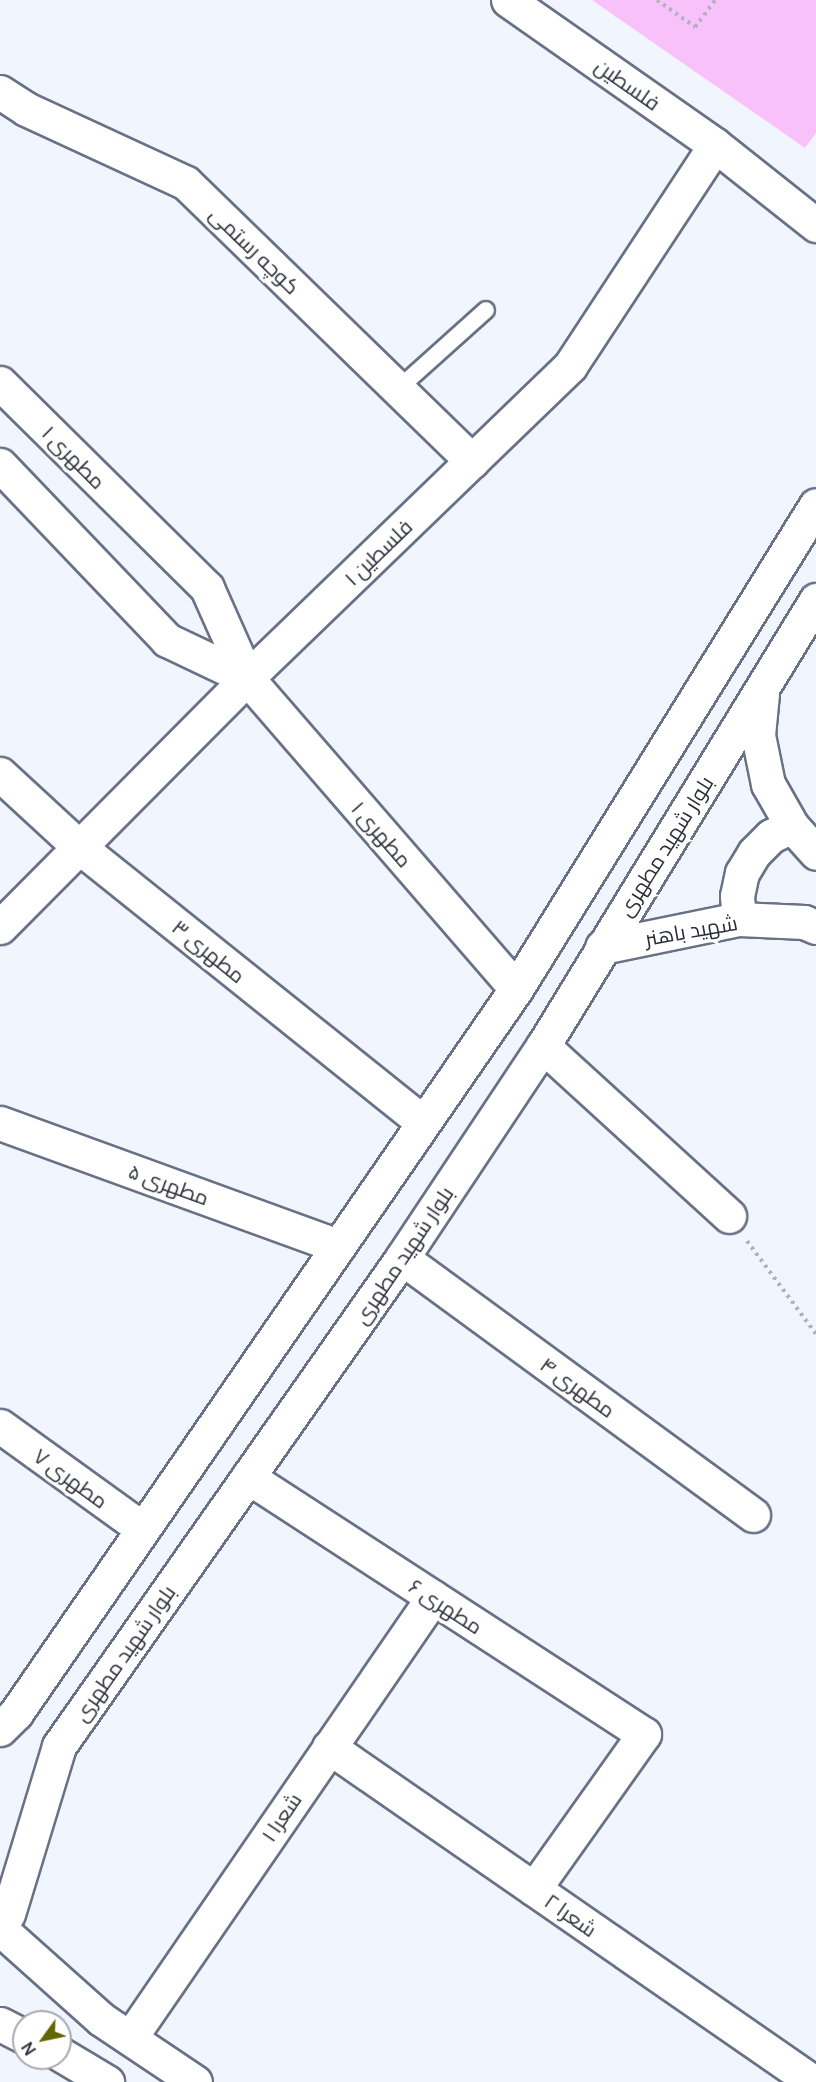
<!DOCTYPE html>
<html>
<head>
<meta charset="utf-8">
<style>
	body { margin:0 }
	#map { position:relative; width:816px; height:2082px; overflow:hidden; background:#f0f5fe; font-family:Manrope,Cairo,sans-serif }
	div>[style] { position:absolute }
	.green>* { inset:0; background:#f9c1f9 }
	.path>* { height:4px; margin-top:-2px; transform-origin:0; background:repeating-linear-gradient(90deg,#aeb2bb 0 3px,transparent 0 7.5px) }
	.roads { filter:drop-shadow(2px 0 #687185) drop-shadow(-2px 0 #687185) drop-shadow(0 2px #687185) drop-shadow(0 -2px #687185) }
	.lane>* { height:16px; margin:-8px; padding:0 8px; transform-origin:8px; border-radius:8px; background:#fff }
	.street>* { height:33px; margin:-16.5px; padding:0 16.5px; transform-origin:16.5px; border-radius:16.5px; background:#fff }
	.secondary>* { height:33px; margin:-16.5px; padding:0 16.5px; transform-origin:16.5px; border-radius:16.5px; background:#fff }
	span { translate:-50% -50%; white-space:nowrap; text-align:center; line-height:1.15; -webkit-text-stroke:6px #fff; paint-order:stroke }
	.street-label { font-size:21px; color:#2a2e37 }
	.north { position:absolute; left:12px; top:2010px; width:60px; height:60px; box-sizing:border-box; background:#fff; border:2px solid #aaabaf; border-radius:50%; rotate:237deg; font-size:16px; font-weight:700; line-height:24px; text-align:center; color:#2a2e37 }
	.north::after { content:''; display:block; margin:auto; width:21px; height:27px; background:#636500; clip-path:polygon(50% 0,100% 100%,50% 72%,0 100%) }
</style>
</head>
<body>
<div id="map">
	<div class="green">
		<div style="clip-path:polygon(592px 0,816px 0,816px 133px,805px 148px)"></div>
	</div>
	<div class="path">
		<div style="left:657px;top:0;width:47px;rotate:35.4deg"></div>
		<div style="left:695px;top:27px;width:34px;rotate:-53deg"></div>
		<div style="left:747px;top:1241px;width:116px;rotate:53.4deg"></div>
	</div>
	<div class="roads">
		<div class="lane">
			<div style="left:398px;top:389px;width:118px;rotate:-41.9deg"></div>
		</div>
		<div class="street">
			<div style="left:0;top:92px;width:31px;rotate:33deg"></div>
			<div style="left:26px;top:109px;width:176px;rotate:24.8deg"></div>
			<div style="left:186px;top:183px;width:399px;rotate:44.2deg"></div>
			<div style="left:0;top:383px;width:291px;rotate:44.7deg"></div>
			<div style="left:207px;top:588px;width:98px;rotate:66deg"></div>
			<div style="left:247px;top:678px;width:411px;rotate:49.1deg"></div>
			<div style="left:0;top:465px;width:242px;rotate:46.3deg"></div>
			<div style="left:167px;top:640px;width:89px;rotate:25.4deg"></div>
			<div style="left:0;top:774px;width:106px;rotate:42.7deg"></div>
			<div style="left:78px;top:846px;width:442px;rotate:38.7deg"></div>
			<div style="left:0;top:927px;width:351px;rotate:-45.2deg"></div>
			<div style="left:247px;top:678px;width:449px;rotate:-44deg"></div>
			<div style="left:570px;top:366px;width:264px;rotate:-56.7deg"></div>
			<div style="left:543px;top:1046px;width:252px;rotate:42.4deg"></div>
			<div style="left:0;top:1123px;width:360px;rotate:20deg"></div>
			<div style="left:402px;top:1258px;width:435px;rotate:36.2deg"></div>
			<div style="left:0;top:1426px;width:176px;rotate:35.8deg"></div>
			<div style="left:248px;top:1477px;width:472px;rotate:33deg"></div>
			<div style="left:644px;top:1734px;width:190px;rotate:125.4deg"></div>
			<div style="left:329px;top:1747px;width:589px;rotate:34.69deg"></div>
			<div style="left:130px;top:2038px;width:535px;rotate:-55.51deg"></div>
		</div>
		<div class="secondary">
			<div style="left:508px;top:0;width:253px;rotate:35deg"></div>
			<div style="left:715px;top:145px;width:129px;rotate:38.4deg"></div>
			<div style="left:762px;top:694px;width:41px;rotate:95.6deg"></div>
			<div style="left:758px;top:735px;width:50px;rotate:78.5deg"></div>
			<div style="left:768px;top:784px;width:48px;rotate:60.3deg"></div>
			<div style="left:792px;top:826px;width:36px;rotate:48deg"></div>
			<div style="left:739px;top:919px;width:23px;rotate:-95deg"></div>
			<div style="left:737px;top:896px;width:24px;rotate:-78deg"></div>
			<div style="left:742px;top:873px;width:23px;rotate:-59deg"></div>
			<div style="left:754px;top:853px;width:24px;rotate:-45deg"></div>
			<div style="left:771px;top:836px;width:23px;rotate:-25deg"></div>
			<div style="left:602px;top:947px;width:140px;rotate:-11.6deg"></div>
			<div style="left:739px;top:919px;width:65px;rotate:2.6deg"></div>
			<div style="left:804px;top:922px;width:13px;rotate:23deg"></div>
			<div style="left:0;top:1729px;width:23px;rotate:-45deg"></div>
			<div style="left:16px;top:1713px;width:880px;rotate:-55.37deg"></div>
			<div style="left:516px;top:989px;width:569px;rotate:-58.21deg"></div>
			<div style="left:8px;top:1914px;width:176px;rotate:-73.1deg"></div>
			<div style="left:59px;top:1746px;width:596px;rotate:-54.9deg"></div>
			<div style="left:402px;top:1258px;width:255px;rotate:-56.4deg"></div>
			<div style="left:543px;top:1046px;width:523px;rotate:-58.53deg"></div>
			<div style="left:6px;top:1934px;width:127px;rotate:41.8deg"></div>
			<div style="left:101px;top:2019px;width:113px;rotate:33.8deg"></div>
			<div style="left:0;top:2024px;width:27px;rotate:27deg"></div>
			<div style="left:60px;top:2054px;width:55px;rotate:30.8deg"></div>
		</div>
	</div>
	<div class="street-label">
		<span style="left:628px;top:84px;rotate:35deg">فلسطین</span>
		<span style="left:255px;top:250px;rotate:44deg">کوچه رستمی</span>
		<span style="left:74px;top:457px;rotate:45deg">مطهری ۱</span>
		<span style="left:378px;top:552px;rotate:-44deg">فلسطین ۱</span>
		<span style="left:382px;top:834px;rotate:49deg">مطهری ۱</span>
		<span style="left:665px;top:846px;rotate:-58deg">بلوار شهید مطهری</span>
		<span style="left:691px;top:930px;rotate:-10deg">شهید باهنر</span>
		<span style="left:209px;top:951px;rotate:39deg">مطهری ۳</span>
		<span style="left:169px;top:1184px;rotate:20deg">مطهری ۵</span>
		<span style="left:403px;top:1255px;rotate:-56deg">بلوار شهید مطهری</span>
		<span style="left:578px;top:1387px;rotate:36deg">مطهری ۴</span>
		<span style="left:71px;top:1478px;rotate:36deg">مطهری ۷</span>
		<span style="left:446px;top:1606px;rotate:33deg">مطهری ۶</span>
		<span style="left:124px;top:1653px;rotate:-55deg">بلوار شهید مطهری</span>
		<span style="left:281px;top:1817px;rotate:-56deg">شعرا ۱</span>
		<span style="left:571px;top:1915px;rotate:35deg">شعرا ۲</span>
	</div>
	<div class="north">N</div>
</div>
</body>
</html>
